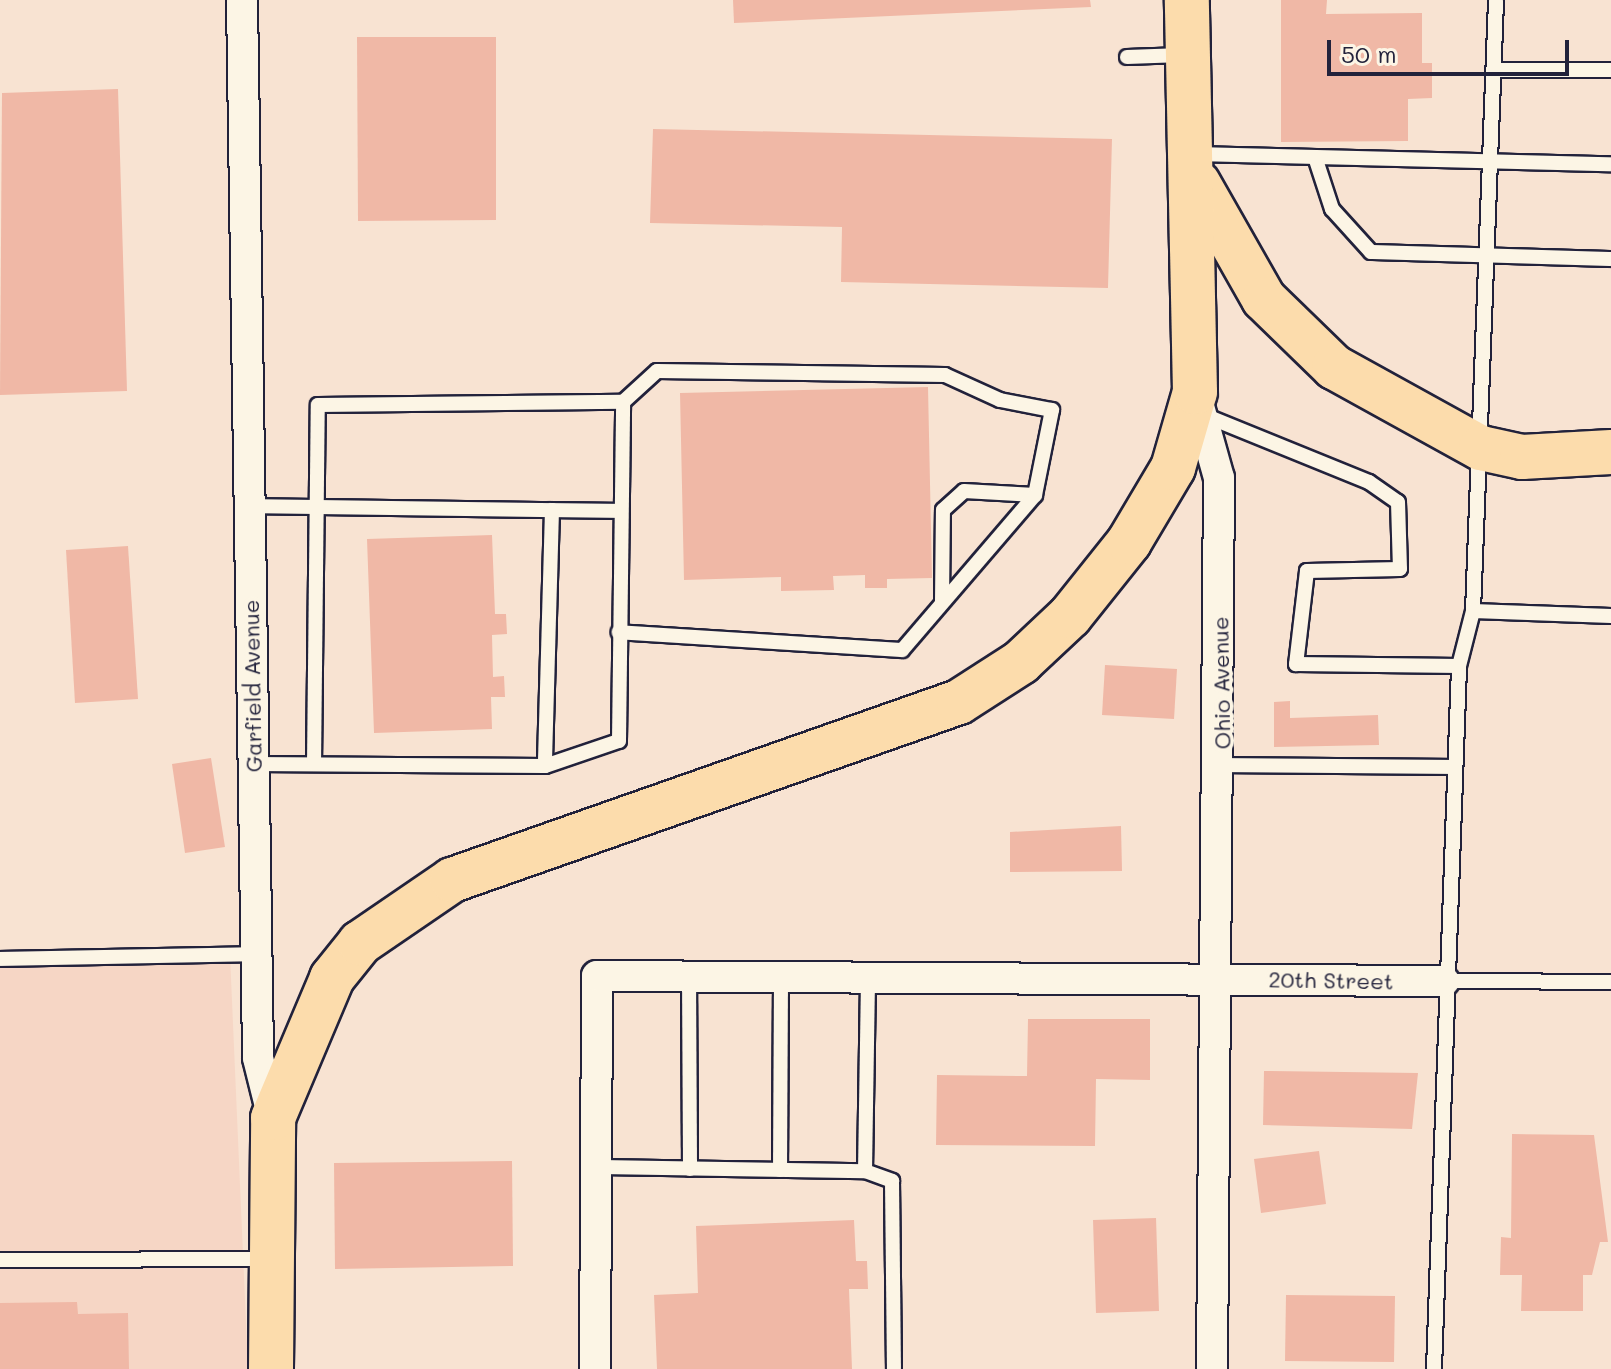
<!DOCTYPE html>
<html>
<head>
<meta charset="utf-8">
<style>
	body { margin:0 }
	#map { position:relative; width:1611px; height:1369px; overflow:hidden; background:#f8e3d2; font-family:Mali,sans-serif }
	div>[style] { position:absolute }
	.built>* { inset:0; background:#f6d6c5 }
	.building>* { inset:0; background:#f0b8a6 }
	.roads { filter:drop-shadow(2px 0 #22223b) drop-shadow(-2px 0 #22223b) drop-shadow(0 2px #22223b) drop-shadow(0 -2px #22223b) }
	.service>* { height:14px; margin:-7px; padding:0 7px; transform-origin:7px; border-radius:7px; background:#fcf5e5 }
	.minor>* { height:30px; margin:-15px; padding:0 15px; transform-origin:15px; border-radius:15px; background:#fcf5e5 }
	.primary>* { height:44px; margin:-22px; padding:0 22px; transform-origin:22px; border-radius:22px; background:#fcdcac }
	span { translate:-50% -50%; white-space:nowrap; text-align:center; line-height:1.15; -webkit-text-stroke:8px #fcf5e5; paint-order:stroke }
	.street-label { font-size:22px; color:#22223b }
	.scale { position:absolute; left:1327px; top:40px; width:242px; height:36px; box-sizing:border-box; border:4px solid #22223b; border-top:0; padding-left:10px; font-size:24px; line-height:28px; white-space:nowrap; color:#22223b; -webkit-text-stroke:6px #fcf5e5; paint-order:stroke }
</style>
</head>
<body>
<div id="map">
	<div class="built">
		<div style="clip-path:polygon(230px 955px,248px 1369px,0 1369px,0 959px)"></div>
	</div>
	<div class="building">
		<div style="clip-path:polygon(733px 0,1090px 0,1091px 7px,734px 23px)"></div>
		<div style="clip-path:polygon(1281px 0,1327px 0,1326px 14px,1422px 13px,1422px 63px,1432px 63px,1432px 98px,1408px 99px,1408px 141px,1281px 142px)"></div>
		<div style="clip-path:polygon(357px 37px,496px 37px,496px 220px,358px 221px)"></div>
		<div style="clip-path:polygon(118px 89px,127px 391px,0 395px,2px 93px)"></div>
		<div style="clip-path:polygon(653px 129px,1112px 139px,1108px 288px,841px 282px,842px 227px,650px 223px)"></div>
		<div style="clip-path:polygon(928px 387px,932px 578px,887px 579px,887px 588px,865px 588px,865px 575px,833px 576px,834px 590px,781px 591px,781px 577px,684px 580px,680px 393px)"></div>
		<div style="clip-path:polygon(492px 535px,495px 614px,506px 614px,507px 634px,492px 635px,493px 677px,504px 676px,505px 697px,491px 697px,492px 729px,374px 733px,367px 539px)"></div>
		<div style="clip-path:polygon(128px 546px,138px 699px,75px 703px,66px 550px)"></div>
		<div style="clip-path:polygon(1105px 665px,1177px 669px,1174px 719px,1102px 715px)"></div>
		<div style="clip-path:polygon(1290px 701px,1290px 718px,1378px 715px,1379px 745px,1274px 747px,1274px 702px)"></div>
		<div style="clip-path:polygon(211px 758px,225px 847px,185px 853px,172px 764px)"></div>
		<div style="clip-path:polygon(1121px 826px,1122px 871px,1010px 872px,1010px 832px)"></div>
		<div style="clip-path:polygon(1028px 1019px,1150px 1019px,1150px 1080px,1096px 1079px,1095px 1146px,936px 1145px,937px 1075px,1027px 1076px)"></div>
		<div style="clip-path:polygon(1264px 1071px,1418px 1073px,1412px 1129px,1263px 1125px)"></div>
		<div style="clip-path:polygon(1512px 1134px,1594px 1135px,1608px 1242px,1600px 1242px,1592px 1275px,1583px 1275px,1583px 1311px,1521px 1311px,1522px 1275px,1500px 1275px,1501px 1237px,1511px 1238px)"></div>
		<div style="clip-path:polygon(1319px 1151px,1326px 1204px,1261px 1213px,1254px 1159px)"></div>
		<div style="clip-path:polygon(512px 1161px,513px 1266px,335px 1269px,334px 1163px)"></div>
		<div style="clip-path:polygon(1156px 1218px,1159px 1311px,1096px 1313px,1093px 1220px)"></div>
		<div style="clip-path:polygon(854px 1220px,856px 1261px,867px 1261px,868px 1289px,849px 1289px,852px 1369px,657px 1369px,654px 1295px,698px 1293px,696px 1226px)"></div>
		<div style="clip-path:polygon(1286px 1295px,1395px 1296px,1394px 1362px,1285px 1361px)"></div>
		<div style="clip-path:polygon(77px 1302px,78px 1314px,128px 1313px,129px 1369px,0 1369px,0 1303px)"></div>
	</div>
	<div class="roads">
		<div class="service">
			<div style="left:1127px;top:57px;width:55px;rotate:-2.1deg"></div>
			<div style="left:1494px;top:70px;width:117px"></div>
			<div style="left:1193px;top:154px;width:418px;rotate:1.4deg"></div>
			<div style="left:1315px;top:157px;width:55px;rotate:71.9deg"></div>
			<div style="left:1332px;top:209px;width:58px;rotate:47.8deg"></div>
			<div style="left:1371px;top:252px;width:240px;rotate:1.7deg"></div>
			<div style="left:1204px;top:415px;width:178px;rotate:22.1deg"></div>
			<div style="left:1369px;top:482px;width:35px;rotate:35deg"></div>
			<div style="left:1398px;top:502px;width:67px;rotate:88.3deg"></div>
			<div style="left:1400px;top:569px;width:93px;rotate:178.8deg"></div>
			<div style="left:1307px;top:571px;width:94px;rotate:96.7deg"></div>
			<div style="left:1296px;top:664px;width:163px;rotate:0.7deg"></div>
			<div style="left:249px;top:506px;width:303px;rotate:0.8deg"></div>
			<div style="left:552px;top:510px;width:256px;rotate:91.6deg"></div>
			<div style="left:545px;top:766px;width:292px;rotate:-179.6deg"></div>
			<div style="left:552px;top:510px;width:68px;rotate:0.8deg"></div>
			<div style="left:942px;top:601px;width:91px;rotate:-89.4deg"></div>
			<div style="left:943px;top:510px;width:28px;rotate:-42deg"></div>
			<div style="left:964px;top:491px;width:71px;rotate:3.2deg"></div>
			<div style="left:1473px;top:611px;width:611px;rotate:-87.84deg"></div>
			<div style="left:314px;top:764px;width:359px;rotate:-89.4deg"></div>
			<div style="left:318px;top:405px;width:305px;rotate:-0.6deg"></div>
			<div style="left:623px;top:402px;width:46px;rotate:-42.4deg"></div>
			<div style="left:657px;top:371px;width:288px;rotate:0.8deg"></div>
			<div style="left:945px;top:375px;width:60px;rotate:24.4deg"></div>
			<div style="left:1000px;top:400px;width:53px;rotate:10.9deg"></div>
			<div style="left:1052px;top:410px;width:87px;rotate:101.3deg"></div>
			<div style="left:1035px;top:495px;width:204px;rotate:130.6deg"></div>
			<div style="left:902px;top:650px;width:284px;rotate:-176.4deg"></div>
			<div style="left:1222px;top:765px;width:229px;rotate:0.5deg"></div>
			<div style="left:545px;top:766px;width:78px;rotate:-18.7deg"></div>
			<div style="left:619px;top:741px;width:339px;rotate:-89.3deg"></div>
			<div style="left:0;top:959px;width:256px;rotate:-1.1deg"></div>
			<div style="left:689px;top:973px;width:196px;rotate:89.7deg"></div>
			<div style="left:1444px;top:981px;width:167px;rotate:0.3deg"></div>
			<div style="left:600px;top:1167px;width:265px;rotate:0.9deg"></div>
			<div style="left:865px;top:1171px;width:29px;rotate:20deg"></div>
			<div style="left:892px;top:1181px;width:188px;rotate:89.4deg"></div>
			<div style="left:780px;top:1170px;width:192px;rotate:-89.7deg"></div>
			<div style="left:865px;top:1171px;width:193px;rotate:-89.1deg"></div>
			<div style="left:0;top:1260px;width:268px;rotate:-0.2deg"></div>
			<div style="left:1434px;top:1369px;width:703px;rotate:-87.96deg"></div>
			<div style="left:1459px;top:666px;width:57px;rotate:-75.7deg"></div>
			<div style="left:1473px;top:611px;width:138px;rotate:2.1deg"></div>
		</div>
		<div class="minor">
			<div style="left:242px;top:0;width:1058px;rotate:89.13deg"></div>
			<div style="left:258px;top:1058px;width:62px;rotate:76deg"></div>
			<div style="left:1195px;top:392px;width:89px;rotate:74.4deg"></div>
			<div style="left:1219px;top:478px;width:891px;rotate:90.45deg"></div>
			<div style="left:595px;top:1369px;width:393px;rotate:-89.7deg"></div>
			<div style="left:597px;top:976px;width:847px;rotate:0.34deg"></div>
		</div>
		<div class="primary">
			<div style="left:1198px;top:183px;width:133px;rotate:60.4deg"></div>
			<div style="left:1264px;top:299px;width:98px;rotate:44.2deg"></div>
			<div style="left:1334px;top:367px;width:168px;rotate:28.9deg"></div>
			<div style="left:1481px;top:448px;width:42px;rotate:12.4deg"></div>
			<div style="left:1522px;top:457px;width:89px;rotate:-3.2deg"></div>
			<div style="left:271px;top:1369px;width:251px;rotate:-89.5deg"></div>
			<div style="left:273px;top:1118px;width:152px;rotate:-67.1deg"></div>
			<div style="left:332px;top:978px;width:45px;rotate:-51.3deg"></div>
			<div style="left:360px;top:943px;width:112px;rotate:-34.4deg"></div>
			<div style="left:452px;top:880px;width:537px;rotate:-19.35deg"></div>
			<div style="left:959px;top:702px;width:74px;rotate:-32.8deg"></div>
			<div style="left:1021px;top:662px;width:67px;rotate:-43.2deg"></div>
			<div style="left:1070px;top:616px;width:95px;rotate:-51.4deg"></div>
			<div style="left:1129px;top:542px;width:86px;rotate:-59.3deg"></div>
			<div style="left:1173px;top:468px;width:79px;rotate:-73.9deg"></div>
			<div style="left:1195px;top:392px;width:392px;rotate:-91.2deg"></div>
		</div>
	</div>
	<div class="street-label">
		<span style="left:1221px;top:683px;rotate:-91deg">Ohio Avenue</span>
		<span style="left:252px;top:686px;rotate:-91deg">Garfield Avenue</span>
		<span style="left:1331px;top:980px;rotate:1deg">20th Street</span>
	</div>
	<div class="scale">50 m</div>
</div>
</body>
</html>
